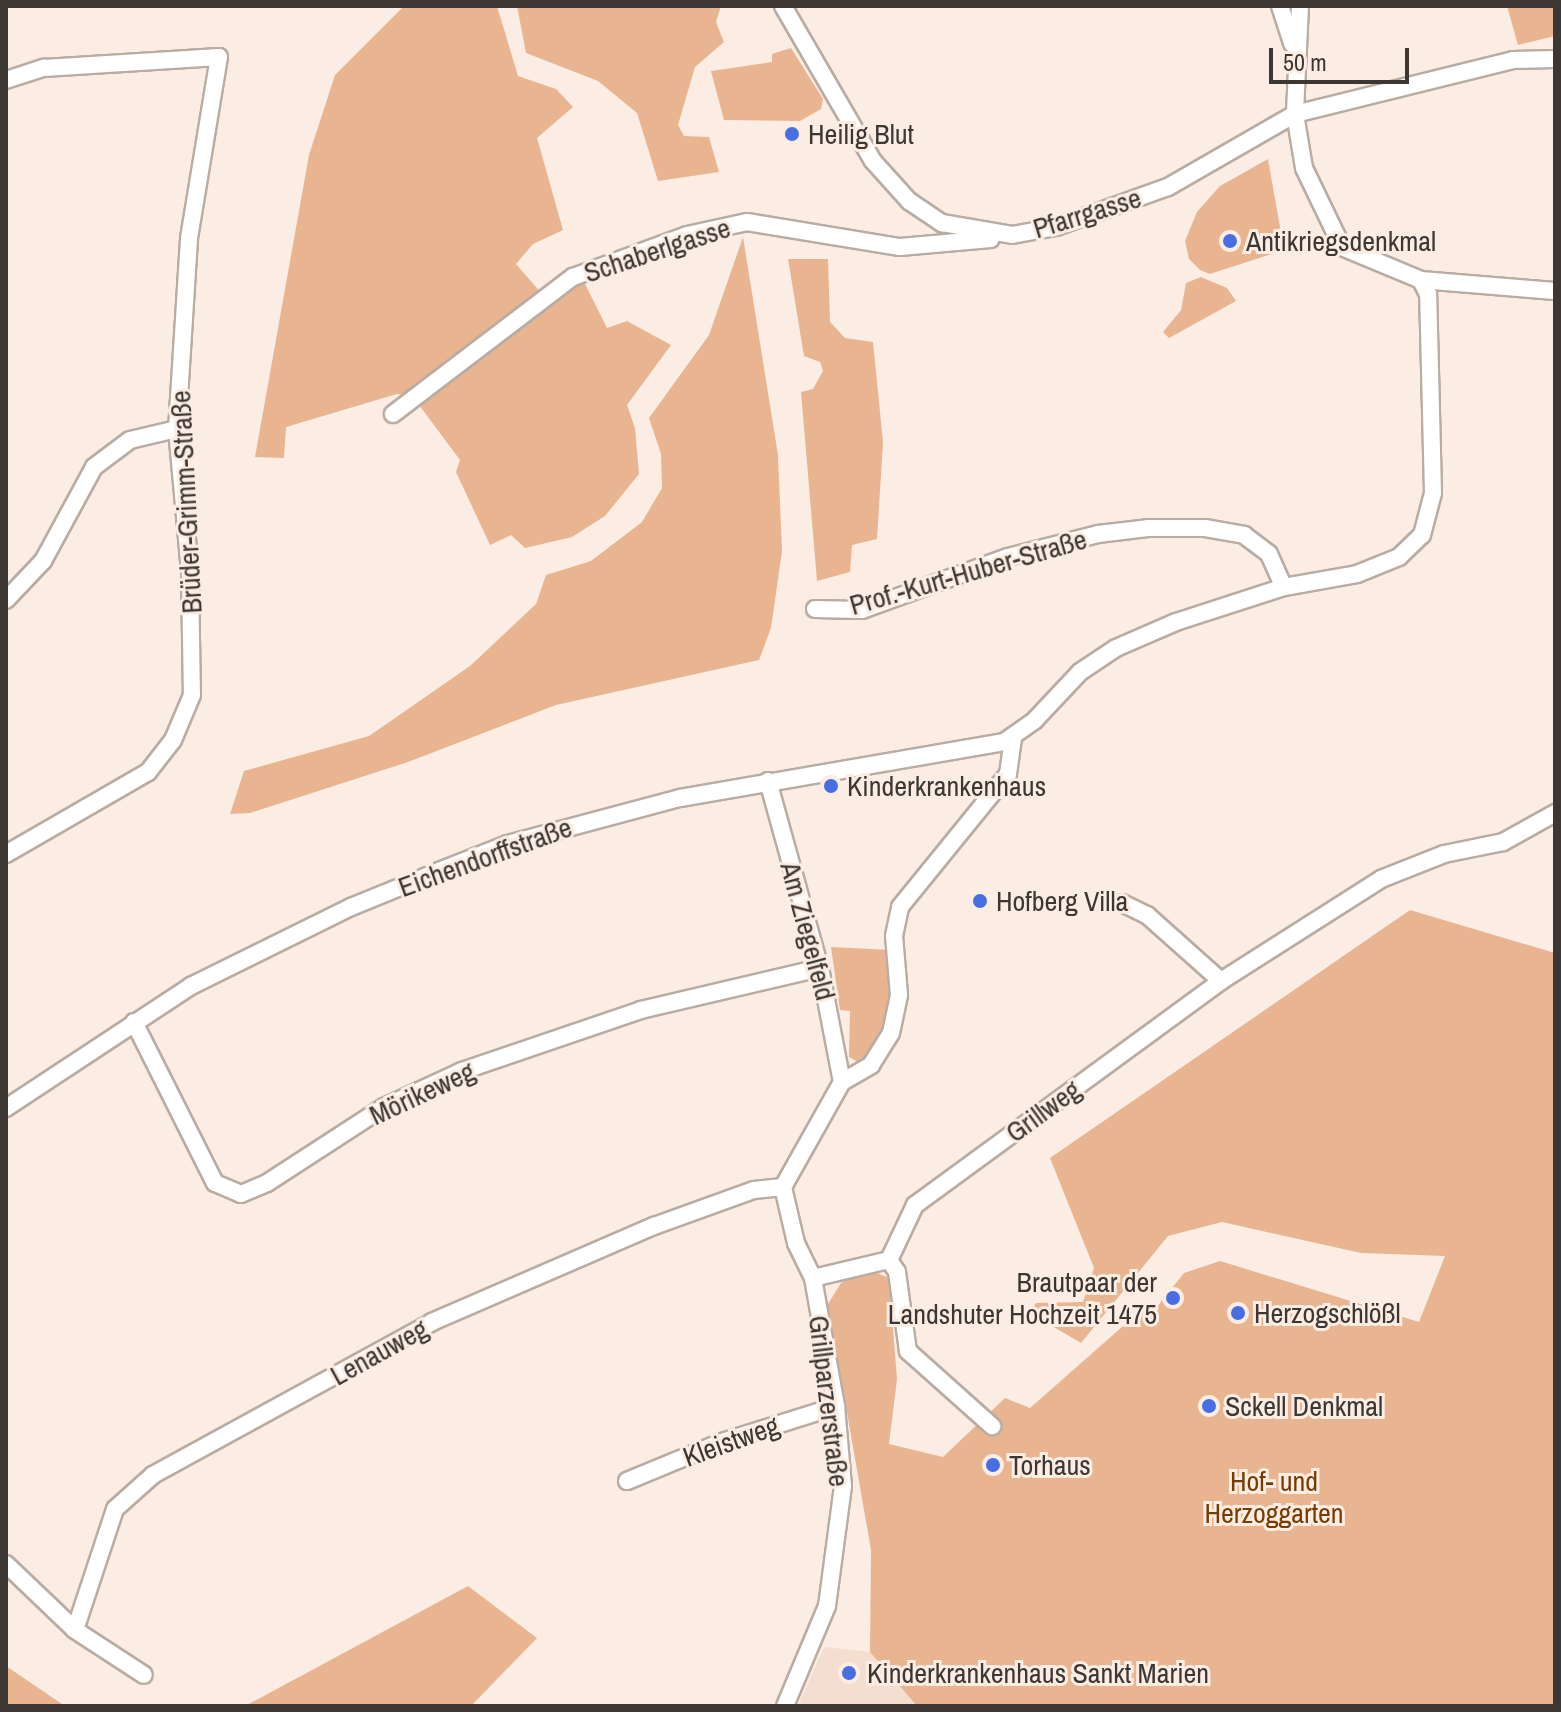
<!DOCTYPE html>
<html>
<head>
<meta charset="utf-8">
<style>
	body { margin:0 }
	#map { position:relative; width:1561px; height:1712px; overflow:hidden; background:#fbede3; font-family:"Archivo Narrow",sans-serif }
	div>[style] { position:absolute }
	.built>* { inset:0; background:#f3ded0 }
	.green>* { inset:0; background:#e8b590 }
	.roads { filter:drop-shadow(2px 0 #b9aca3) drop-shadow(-2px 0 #b9aca3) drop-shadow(0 2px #b9aca3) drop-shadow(0 -2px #b9aca3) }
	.street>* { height:16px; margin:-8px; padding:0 8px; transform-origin:8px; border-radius:8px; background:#fff }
	.dots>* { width:22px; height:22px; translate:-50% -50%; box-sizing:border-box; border:4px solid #fbede3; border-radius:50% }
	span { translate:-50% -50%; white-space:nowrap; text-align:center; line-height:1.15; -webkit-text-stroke:6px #fbede3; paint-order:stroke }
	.poi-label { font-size:28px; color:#3d3733 }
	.left { translate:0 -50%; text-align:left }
	.right { translate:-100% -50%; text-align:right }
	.street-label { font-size:28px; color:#3d3733 }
	.park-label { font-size:28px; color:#783c00 }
	.frame { position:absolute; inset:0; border:8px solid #3d3733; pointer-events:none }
	.scale { position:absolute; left:1269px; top:48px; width:140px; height:36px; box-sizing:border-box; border:4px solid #3d3733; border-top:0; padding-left:10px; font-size:24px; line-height:28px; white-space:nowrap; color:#3d3733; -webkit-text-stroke:6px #fbede3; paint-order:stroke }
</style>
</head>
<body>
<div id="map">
	<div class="built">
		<div style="clip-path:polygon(824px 1647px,870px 1652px,917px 1706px,798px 1706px)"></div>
	</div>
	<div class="green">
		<div style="clip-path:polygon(404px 6px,497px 6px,518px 76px,556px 89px,573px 107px,537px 138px,563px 230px,533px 244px,516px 264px,542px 294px,410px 396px,397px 394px,286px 427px,284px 458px,255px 457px,309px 155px,335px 75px)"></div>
		<div style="clip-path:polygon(517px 6px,721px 6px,716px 22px,724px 42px,695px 67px,678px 125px,684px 136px,709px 137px,719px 172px,658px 181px,637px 113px,598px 81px,526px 53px)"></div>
		<div style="clip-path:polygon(1507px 6px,1555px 6px,1555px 36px,1518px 45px)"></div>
		<div style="clip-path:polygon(791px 48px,823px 99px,821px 109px,800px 121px,724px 120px,711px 71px,772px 62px,772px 54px)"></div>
		<div style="clip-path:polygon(1268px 159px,1284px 250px,1210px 274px,1200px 270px,1189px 259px,1185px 241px,1197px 212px,1220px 186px)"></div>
		<div style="clip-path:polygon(743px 237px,778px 455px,782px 551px,771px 628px,759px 660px,556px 705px,408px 762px,250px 813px,230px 814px,244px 771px,369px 736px,470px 666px,536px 604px,546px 575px,591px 561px,642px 522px,662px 488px,661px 454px,649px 418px,709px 335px)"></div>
		<div style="clip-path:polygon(788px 259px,828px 259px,830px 322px,845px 338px,873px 342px,883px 442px,877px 539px,852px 545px,850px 572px,817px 581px,801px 392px,813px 389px,823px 371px,820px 362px,804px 356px)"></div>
		<div style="clip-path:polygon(1201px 277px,1227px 288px,1236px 301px,1169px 338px,1163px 332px,1181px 310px,1186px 283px)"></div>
		<div style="clip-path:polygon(583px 280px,607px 328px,627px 321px,671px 345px,627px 405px,635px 428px,639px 474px,605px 516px,572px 537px,525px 548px,511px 535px,490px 545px,456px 472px,460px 460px,419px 405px)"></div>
		<div style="clip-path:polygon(1410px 910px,1555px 953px,1555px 1706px,917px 1706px,870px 1652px,871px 1550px,828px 1304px,841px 1283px,858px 1274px,875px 1272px,889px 1278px,897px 1379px,889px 1444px,943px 1457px,1005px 1398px,1030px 1408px,1147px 1305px,1156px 1308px,1184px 1273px,1220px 1261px,1419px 1322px,1445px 1256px,1361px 1253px,1222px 1222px,1168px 1236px,1081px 1343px,1030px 1313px,1036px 1303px,1083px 1302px,1094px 1268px,1050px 1158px)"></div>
		<div style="clip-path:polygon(831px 947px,891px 950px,889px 1021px,869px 1055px,858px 1062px,849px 1057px,850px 1011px,840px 1010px)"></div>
		<div style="clip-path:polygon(468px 1586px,537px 1638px,471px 1706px,245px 1706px)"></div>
		<div style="clip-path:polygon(6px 1666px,65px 1706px,6px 1706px)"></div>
	</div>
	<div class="roads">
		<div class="street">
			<div style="left:783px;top:6px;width:179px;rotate:59.9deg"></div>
			<div style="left:873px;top:161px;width:54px;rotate:48deg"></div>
			<div style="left:909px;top:201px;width:40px;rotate:34deg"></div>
			<div style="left:942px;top:223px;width:71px;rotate:9.7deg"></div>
			<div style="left:1012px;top:235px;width:45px;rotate:-10.3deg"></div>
			<div style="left:1056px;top:227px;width:119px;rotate:-19.7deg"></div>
			<div style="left:1168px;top:187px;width:146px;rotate:-29.9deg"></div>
			<div style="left:1295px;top:114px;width:225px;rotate:-13.9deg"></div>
			<div style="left:1513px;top:60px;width:42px;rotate:-1.4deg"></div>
			<div style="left:1280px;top:6px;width:40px;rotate:72deg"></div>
			<div style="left:1300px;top:6px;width:108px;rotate:92.7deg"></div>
			<div style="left:1295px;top:114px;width:55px;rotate:80.5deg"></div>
			<div style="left:1304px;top:168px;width:88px;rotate:64.3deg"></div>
			<div style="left:1342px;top:247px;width:86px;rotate:22.7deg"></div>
			<div style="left:1421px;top:280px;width:134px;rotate:4.7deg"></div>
			<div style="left:6px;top:80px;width:40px;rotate:-18deg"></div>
			<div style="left:44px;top:68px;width:175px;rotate:-3.6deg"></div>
			<div style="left:219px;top:57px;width:184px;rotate:99.4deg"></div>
			<div style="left:189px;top:239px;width:190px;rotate:93.6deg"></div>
			<div style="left:177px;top:429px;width:145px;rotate:84.8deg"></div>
			<div style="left:190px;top:573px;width:122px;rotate:89.1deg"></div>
			<div style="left:192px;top:695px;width:49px;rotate:112.9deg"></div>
			<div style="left:173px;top:740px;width:41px;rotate:128deg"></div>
			<div style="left:148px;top:772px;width:164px;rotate:150deg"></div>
			<div style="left:393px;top:414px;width:226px;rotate:-37.3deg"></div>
			<div style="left:573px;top:277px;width:121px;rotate:-20.2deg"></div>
			<div style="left:687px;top:235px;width:61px;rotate:-12.2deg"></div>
			<div style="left:747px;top:222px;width:155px;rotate:9.3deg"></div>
			<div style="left:900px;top:247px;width:91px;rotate:-5deg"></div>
			<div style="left:6px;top:600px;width:54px;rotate:-46.5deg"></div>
			<div style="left:43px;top:561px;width:107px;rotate:-61.5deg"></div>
			<div style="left:94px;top:467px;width:45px;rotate:-36.9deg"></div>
			<div style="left:130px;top:440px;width:48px;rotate:-13.2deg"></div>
			<div style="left:815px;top:609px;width:47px;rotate:1.2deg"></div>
			<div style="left:862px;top:610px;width:155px;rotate:-20deg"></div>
			<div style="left:1008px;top:557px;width:93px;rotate:-14.3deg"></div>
			<div style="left:1098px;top:534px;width:50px;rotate:-6.8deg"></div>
			<div style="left:1148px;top:528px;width:57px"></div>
			<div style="left:1205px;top:528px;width:40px;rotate:10deg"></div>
			<div style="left:1244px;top:535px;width:31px;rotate:37deg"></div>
			<div style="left:1269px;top:554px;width:36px;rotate:66deg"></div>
			<div style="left:768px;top:781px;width:194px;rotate:74.5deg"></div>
			<div style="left:820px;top:968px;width:116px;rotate:79.1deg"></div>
			<div style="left:1122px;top:903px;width:28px;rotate:26deg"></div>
			<div style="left:1147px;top:915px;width:99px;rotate:41.7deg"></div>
			<div style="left:134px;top:1022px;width:180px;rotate:63.3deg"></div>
			<div style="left:215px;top:1183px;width:28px;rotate:23deg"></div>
			<div style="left:241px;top:1194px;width:28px;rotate:-23deg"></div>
			<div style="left:267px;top:1183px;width:140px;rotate:-33deg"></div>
			<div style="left:384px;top:1107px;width:86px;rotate:-24.8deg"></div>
			<div style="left:462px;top:1071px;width:189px;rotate:-18.8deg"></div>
			<div style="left:641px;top:1010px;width:184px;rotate:-13.2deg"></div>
			<div style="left:6px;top:1108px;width:222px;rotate:-33.4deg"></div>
			<div style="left:191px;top:986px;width:178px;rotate:-26.3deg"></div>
			<div style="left:351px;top:907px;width:95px;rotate:-22.2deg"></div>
			<div style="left:439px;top:871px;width:74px;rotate:-21.4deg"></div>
			<div style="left:508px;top:844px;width:178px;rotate:-15deg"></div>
			<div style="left:680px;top:798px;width:329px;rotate:-9.8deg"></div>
			<div style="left:1004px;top:742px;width:37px;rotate:-35deg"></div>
			<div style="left:1034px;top:721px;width:67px;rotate:-46.8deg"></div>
			<div style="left:1080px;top:672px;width:43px;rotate:-33.7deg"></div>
			<div style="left:1116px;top:648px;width:65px;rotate:-23.4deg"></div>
			<div style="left:1176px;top:622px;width:114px;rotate:-18deg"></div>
			<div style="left:1284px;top:587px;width:74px;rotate:-10.1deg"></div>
			<div style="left:1357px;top:574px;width:45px;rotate:-22deg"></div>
			<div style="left:1399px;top:557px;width:32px;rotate:-44deg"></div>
			<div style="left:1422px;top:535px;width:43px;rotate:-75.3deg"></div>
			<div style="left:1433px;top:493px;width:199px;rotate:-91.4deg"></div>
			<div style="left:1428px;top:294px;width:16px;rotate:-117deg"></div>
			<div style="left:889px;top:1260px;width:61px;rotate:-64.7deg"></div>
			<div style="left:915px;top:1205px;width:379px;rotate:-36.2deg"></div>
			<div style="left:1221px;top:981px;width:190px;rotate:-32.5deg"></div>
			<div style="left:1381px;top:879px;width:68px;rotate:-21.6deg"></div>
			<div style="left:1444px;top:854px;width:60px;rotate:-11.5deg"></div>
			<div style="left:1503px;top:842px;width:60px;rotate:-29.1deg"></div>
			<div style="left:813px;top:1278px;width:78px;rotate:-13.3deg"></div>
			<div style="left:889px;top:1260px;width:14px;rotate:56deg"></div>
			<div style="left:897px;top:1272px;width:80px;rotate:82.1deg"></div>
			<div style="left:908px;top:1351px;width:113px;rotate:41.8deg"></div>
			<div style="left:627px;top:1481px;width:100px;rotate:-22.4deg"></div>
			<div style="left:719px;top:1443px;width:123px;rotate:-17.5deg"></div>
			<div style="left:6px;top:1564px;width:95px;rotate:43.7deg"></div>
			<div style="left:75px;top:1630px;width:82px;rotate:33.1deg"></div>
			<div style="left:75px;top:1630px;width:127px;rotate:-71.7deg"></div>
			<div style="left:115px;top:1509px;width:51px;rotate:-41.8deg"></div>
			<div style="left:153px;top:1475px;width:318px;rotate:-28.7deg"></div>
			<div style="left:432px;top:1322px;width:242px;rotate:-23.4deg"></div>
			<div style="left:654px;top:1226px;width:106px;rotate:-19.8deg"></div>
			<div style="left:754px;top:1190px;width:29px;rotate:-6deg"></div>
			<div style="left:785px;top:1706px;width:108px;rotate:-67.2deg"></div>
			<div style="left:827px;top:1606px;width:121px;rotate:-82.4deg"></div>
			<div style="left:843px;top:1486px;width:80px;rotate:-95deg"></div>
			<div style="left:836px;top:1406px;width:130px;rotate:-100.2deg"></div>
			<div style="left:813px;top:1278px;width:39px;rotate:-116deg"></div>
			<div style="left:796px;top:1243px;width:57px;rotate:-103.1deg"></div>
			<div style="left:783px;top:1187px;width:120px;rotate:-60.7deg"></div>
			<div style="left:842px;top:1082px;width:34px;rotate:-30deg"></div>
			<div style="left:871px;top:1065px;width:38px;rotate:-58deg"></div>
			<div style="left:891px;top:1033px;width:39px;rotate:-78deg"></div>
			<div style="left:899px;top:995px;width:59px;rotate:-94.8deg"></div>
			<div style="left:894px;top:936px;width:30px;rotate:-78deg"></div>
			<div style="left:900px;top:907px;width:171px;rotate:-50.9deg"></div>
			<div style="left:1008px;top:774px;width:37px;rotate:-82deg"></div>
		</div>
	</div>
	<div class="dots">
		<div style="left:792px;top:134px;background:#486fe2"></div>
		<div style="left:1230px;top:241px;background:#486fe2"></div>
		<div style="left:831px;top:786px;background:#486fe2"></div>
		<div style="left:980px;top:901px;background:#486fe2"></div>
		<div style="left:1173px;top:1298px;background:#486fe2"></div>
		<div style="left:1238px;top:1313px;background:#486fe2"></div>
		<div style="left:1209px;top:1406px;background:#486fe2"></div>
		<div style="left:993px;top:1465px;background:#486fe2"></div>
		<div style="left:849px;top:1673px;background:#486fe2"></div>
	</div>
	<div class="poi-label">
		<span class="left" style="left:808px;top:134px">Heilig Blut</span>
		<span class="left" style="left:1246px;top:241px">Antikriegsdenkmal</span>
		<span class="left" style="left:847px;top:786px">Kinderkrankenhaus</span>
		<span class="left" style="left:996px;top:901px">Hofberg Villa</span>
		<span class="right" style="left:1157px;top:1298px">Brautpaar der<br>Landshuter Hochzeit 1475</span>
		<span class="left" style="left:1254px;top:1313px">Herzogschlößl</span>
		<span class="left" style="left:1225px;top:1406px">Sckell Denkmal</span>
		<span class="left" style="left:1009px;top:1465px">Torhaus</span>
		<span class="left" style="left:867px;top:1673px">Kinderkrankenhaus Sankt Marien</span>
	</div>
	<div class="street-label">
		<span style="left:1087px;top:213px;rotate:-17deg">Pfarrgasse</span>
		<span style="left:657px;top:250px;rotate:-18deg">Schaberlgasse</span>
		<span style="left:186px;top:502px;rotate:-93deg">Brüder-Grimm-Straße</span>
		<span style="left:968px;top:572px;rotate:-16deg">Prof.-Kurt-Huber-Straße</span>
		<span style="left:485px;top:857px;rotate:-20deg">Eichendorffstraße</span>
		<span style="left:808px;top:931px;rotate:75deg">Am Ziegelfeld</span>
		<span style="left:422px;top:1093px;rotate:-25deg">Mörikeweg</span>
		<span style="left:1043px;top:1111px;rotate:-36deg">Grillweg</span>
		<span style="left:379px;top:1352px;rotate:-29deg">Lenauweg</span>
		<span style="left:829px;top:1401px;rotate:83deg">Grillparzerstraße</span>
		<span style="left:731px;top:1441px;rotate:-20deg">Kleistweg</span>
	</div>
	<div class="park-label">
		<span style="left:1274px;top:1497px">Hof- und<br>Herzoggarten</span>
	</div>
	<div class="frame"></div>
	<div class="scale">50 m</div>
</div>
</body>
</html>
